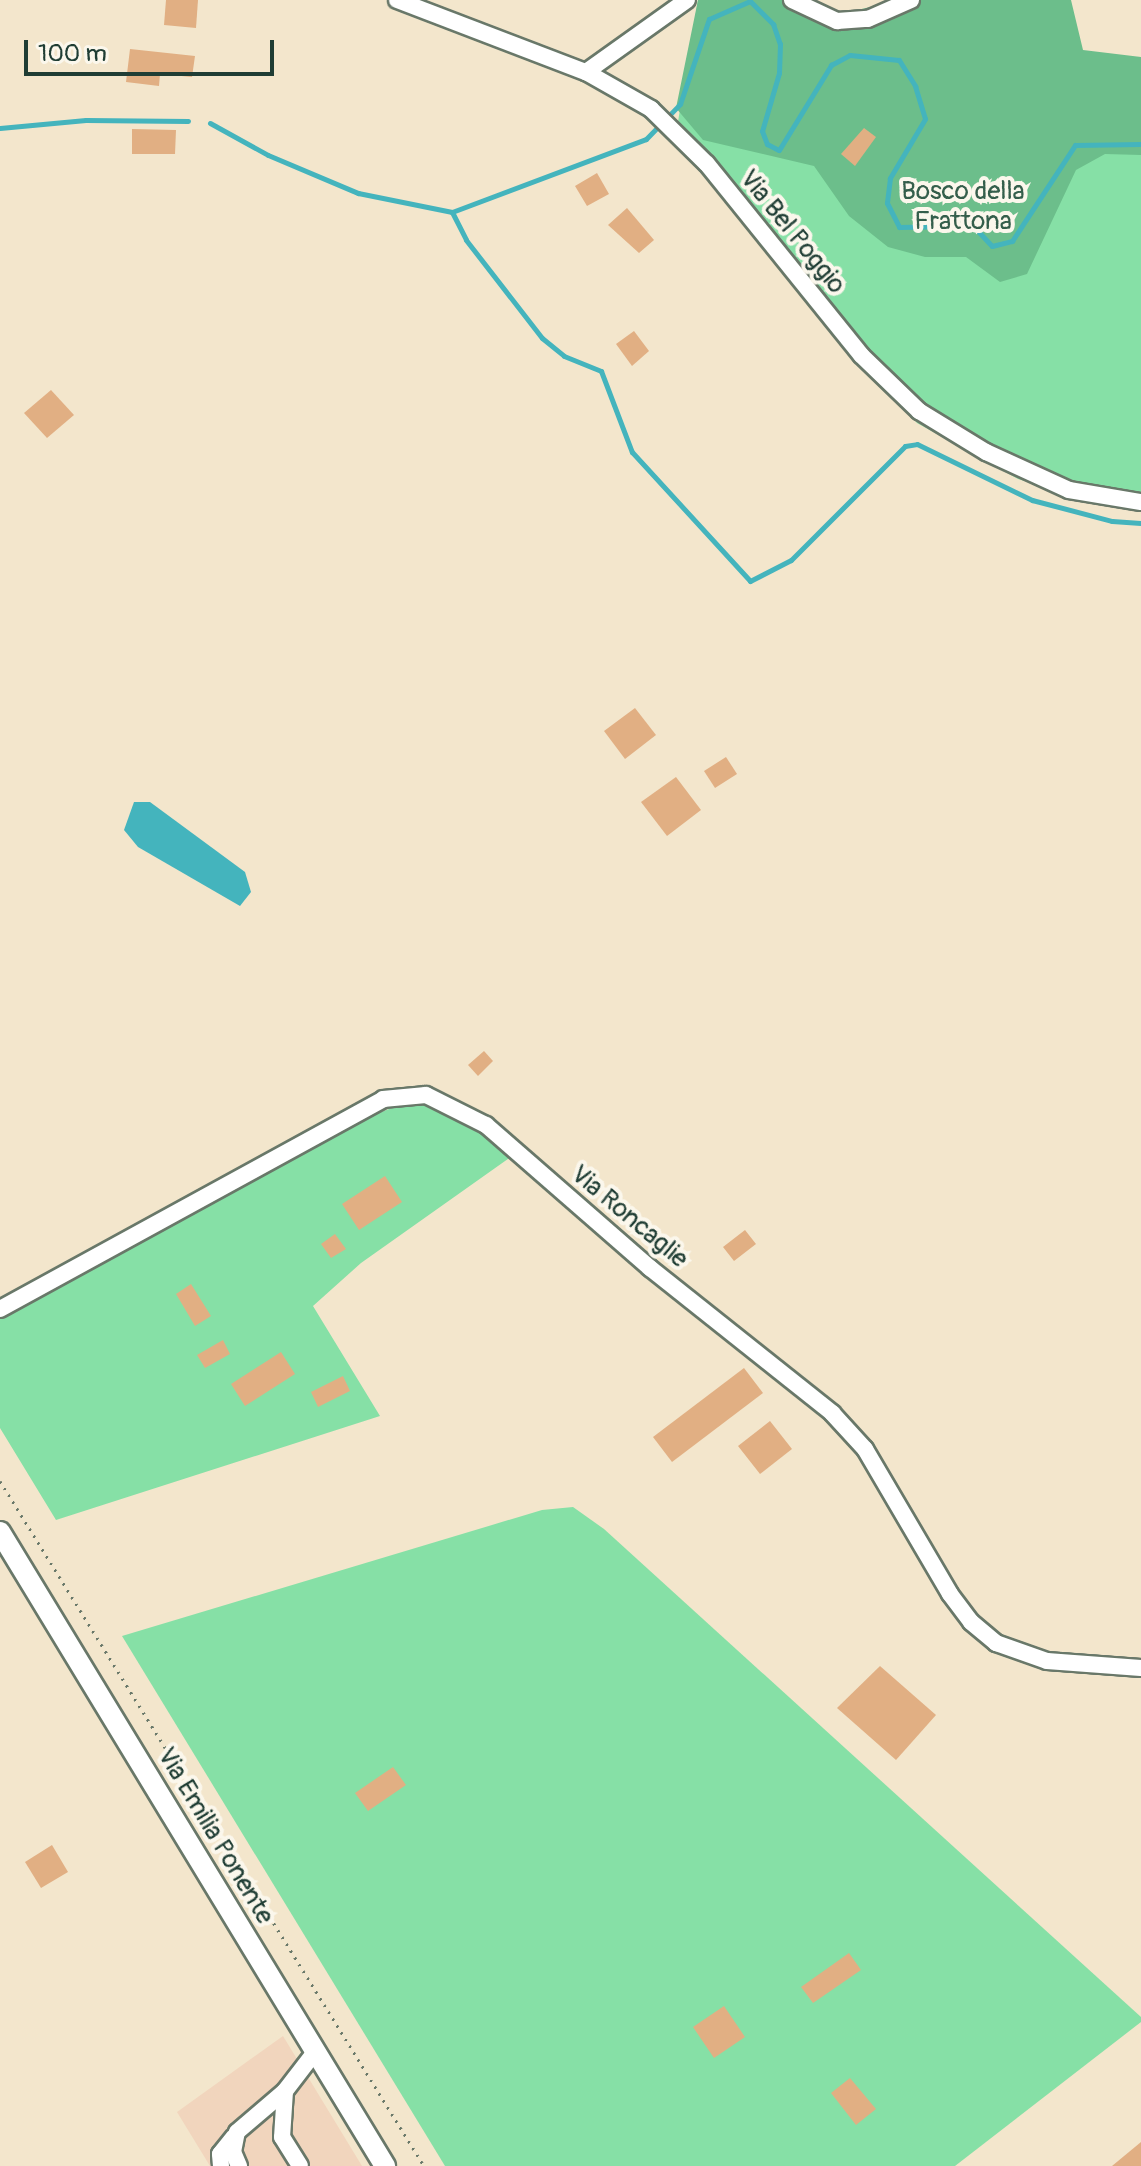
<!DOCTYPE html>
<html>
<head>
<meta charset="utf-8">
<style>
	body { margin:0 }
	#map { position:relative; width:1141px; height:2166px; overflow:hidden; background:#f3e6cc; font-family:Pangolin,sans-serif }
	div>[style] { position:absolute }
	.built>* { inset:0; background:#f1d5bd }
	.green>* { inset:0; background:#86e0a6 }
	.forest>* { inset:0; background:#6cbe8b }
	.water>* { inset:0; background:#44b4bd }
	.stream>* { height:5px; margin:-2.5px; padding:0 2.5px; transform-origin:2.5px; border-radius:2.5px; background:#44b4bd }
	.building>* { inset:0; background:#e1af83 }
	.path>* { height:3px; margin-top:-1.5px; transform-origin:0; background:repeating-linear-gradient(90deg,#697869 0 2px,transparent 0 8px) }
	.roads { filter:drop-shadow(2px 0 #697869) drop-shadow(-2px 0 #697869) drop-shadow(0 2px #697869) drop-shadow(0 -2px #697869) }
	.minor>* { height:16px; margin:-8px; padding:0 8px; transform-origin:8px; border-radius:8px; background:#fff }
	.major>* { height:20px; margin:-10px; padding:0 10px; transform-origin:10px; border-radius:10px; background:#fff }
	span { translate:-50% -50%; white-space:nowrap; text-align:center; line-height:1.15; -webkit-text-stroke:8px #fbf7ec; paint-order:stroke }
	.park-label { font-size:26px; color:#345e4b }
	.street-label { font-size:26px; color:#1f3d34 }
	.scale { position:absolute; left:24px; top:40px; width:250px; height:36px; box-sizing:border-box; border:4px solid #1f3d34; border-top:0; padding-left:10px; font-size:24px; line-height:28px; white-space:nowrap; color:#1f3d34; -webkit-text-stroke:6px #fbf7ec; paint-order:stroke }
</style>
</head>
<body>
<div id="map">
	<div class="built">
		<div style="clip-path:polygon(283px 2036px,362px 2166px,210px 2166px,177px 2112px)"></div>
	</div>
	<div class="green">
		<div style="clip-path:polygon(698px 0,776px 0,1141px 79px,1141px 508px,1083px 499px,1018px 479px,917px 423px,889px 392px,675px 140px)"></div>
		<div style="clip-path:polygon(423px 1096px,519px 1151px,361px 1263px,313px 1306px,380px 1416px,56px 1520px,0 1428px,0 1315px,308px 1140px)"></div>
		<div style="clip-path:polygon(573px 1507px,604px 1529px,1141px 2017px,1141px 2022px,955px 2166px,445px 2166px,122px 1636px,542px 1510px)"></div>
	</div>
	<div class="forest">
		<div style="clip-path:polygon(698px 0,798px 0,814px 10px,844px 13px,901px 0,1071px 0,1083px 50px,1141px 57px,1141px 155px,1105px 154px,1076px 170px,1027px 274px,1000px 282px,966px 257px,925px 257px,888px 247px,849px 216px,814px 166px,703px 140px,676px 108px)"></div>
	</div>
	<div class="water">
		<div style="clip-path:polygon(134px 802px,150px 802px,245px 872px,251px 892px,240px 906px,138px 847px,124px 830px)"></div>
	</div>
	<div class="stream">
		<div style="left:210px;top:123px;width:66px;rotate:28.9deg"></div>
		<div style="left:268px;top:155px;width:98px;rotate:22.9deg"></div>
		<div style="left:358px;top:193px;width:96px;rotate:11.4deg"></div>
		<div style="left:452px;top:212px;width:207px;rotate:-20.6deg"></div>
		<div style="left:646px;top:139px;width:49px;rotate:-45.8deg"></div>
		<div style="left:680px;top:104px;width:90px;rotate:-71.2deg"></div>
		<div style="left:709px;top:19px;width:45px;rotate:-23.7deg"></div>
		<div style="left:750px;top:1px;width:33px;rotate:45deg"></div>
		<div style="left:773px;top:24px;width:21px;rotate:71deg"></div>
		<div style="left:780px;top:44px;width:29px;rotate:92deg"></div>
		<div style="left:779px;top:73px;width:60px;rotate:106.3deg"></div>
		<div style="left:762px;top:131px;width:14px;rotate:69deg"></div>
		<div style="left:767px;top:144px;width:13px;rotate:27deg"></div>
		<div style="left:779px;top:150px;width:100px;rotate:-58.5deg"></div>
		<div style="left:831px;top:65px;width:21px;rotate:-28deg"></div>
		<div style="left:850px;top:55px;width:49px;rotate:5.8deg"></div>
		<div style="left:899px;top:60px;width:31px;rotate:58deg"></div>
		<div style="left:915px;top:86px;width:34px;rotate:73deg"></div>
		<div style="left:925px;top:119px;width:69px;rotate:120.7deg"></div>
		<div style="left:890px;top:178px;width:25px;rotate:97deg"></div>
		<div style="left:887px;top:203px;width:27px;rotate:63deg"></div>
		<div style="left:899px;top:227px;width:54px;rotate:-1.1deg"></div>
		<div style="left:953px;top:226px;width:23px;rotate:7deg"></div>
		<div style="left:976px;top:229px;width:23px;rotate:47deg"></div>
		<div style="left:992px;top:246px;width:21px;rotate:-14deg"></div>
		<div style="left:1012px;top:241px;width:115px;rotate:-56.7deg"></div>
		<div style="left:1075px;top:145px;width:66px;rotate:-0.9deg"></div>
		<div style="left:0;top:128px;width:86px;rotate:-5.3deg"></div>
		<div style="left:86px;top:120px;width:102px;rotate:0.6deg"></div>
		<div style="left:452px;top:212px;width:31px;rotate:63deg"></div>
		<div style="left:466px;top:240px;width:124px;rotate:52.2deg"></div>
		<div style="left:542px;top:338px;width:28px;rotate:39deg"></div>
		<div style="left:564px;top:356px;width:40px;rotate:22deg"></div>
		<div style="left:601px;top:371px;width:87px;rotate:69.1deg"></div>
		<div style="left:632px;top:452px;width:175px;rotate:47.5deg"></div>
		<div style="left:750px;top:581px;width:46px;rotate:-27.1deg"></div>
		<div style="left:791px;top:560px;width:161px;rotate:-45deg"></div>
		<div style="left:905px;top:446px;width:12px;rotate:-9deg"></div>
		<div style="left:917px;top:444px;width:128px;rotate:26deg"></div>
		<div style="left:1032px;top:500px;width:83px;rotate:14.7deg"></div>
		<div style="left:1112px;top:521px;width:29px;rotate:4deg"></div>
	</div>
	<div class="building">
		<div style="clip-path:polygon(166px 0,198px 0,196px 28px,164px 25px)"></div>
		<div style="clip-path:polygon(130px 49px,195px 56px,192px 77px,160px 74px,159px 86px,126px 82px)"></div>
		<div style="clip-path:polygon(864px 128px,876px 137px,855px 166px,841px 154px)"></div>
		<div style="clip-path:polygon(132px 129px,176px 130px,175px 154px,132px 154px)"></div>
		<div style="clip-path:polygon(597px 173px,609px 194px,587px 206px,575px 186px)"></div>
		<div style="clip-path:polygon(627px 208px,654px 240px,639px 253px,608px 225px)"></div>
		<div style="clip-path:polygon(634px 331px,649px 351px,632px 366px,616px 344px)"></div>
		<div style="clip-path:polygon(51px 390px,74px 415px,47px 438px,24px 413px)"></div>
		<div style="clip-path:polygon(635px 708px,656px 735px,625px 759px,604px 731px)"></div>
		<div style="clip-path:polygon(726px 757px,737px 774px,715px 788px,704px 771px)"></div>
		<div style="clip-path:polygon(676px 777px,701px 810px,667px 836px,641px 802px)"></div>
		<div style="clip-path:polygon(484px 1051px,493px 1061px,478px 1076px,468px 1065px)"></div>
		<div style="clip-path:polygon(385px 1176px,402px 1202px,359px 1230px,342px 1204px)"></div>
		<div style="clip-path:polygon(745px 1230px,756px 1244px,734px 1261px,723px 1247px)"></div>
		<div style="clip-path:polygon(335px 1234px,346px 1249px,331px 1258px,321px 1244px)"></div>
		<div style="clip-path:polygon(191px 1284px,211px 1316px,195px 1326px,176px 1294px)"></div>
		<div style="clip-path:polygon(223px 1340px,230px 1354px,205px 1368px,197px 1355px)"></div>
		<div style="clip-path:polygon(281px 1352px,295px 1374px,245px 1406px,231px 1384px)"></div>
		<div style="clip-path:polygon(744px 1368px,763px 1393px,672px 1462px,653px 1437px)"></div>
		<div style="clip-path:polygon(343px 1376px,350px 1391px,318px 1407px,311px 1392px)"></div>
		<div style="clip-path:polygon(770px 1421px,792px 1449px,760px 1474px,738px 1446px)"></div>
		<div style="clip-path:polygon(880px 1666px,936px 1715px,896px 1760px,837px 1708px)"></div>
		<div style="clip-path:polygon(393px 1767px,406px 1785px,368px 1811px,355px 1793px)"></div>
		<div style="clip-path:polygon(52px 1845px,68px 1872px,41px 1888px,25px 1862px)"></div>
		<div style="clip-path:polygon(849px 1953px,861px 1970px,813px 2003px,801px 1987px)"></div>
		<div style="clip-path:polygon(724px 2006px,745px 2037px,714px 2058px,693px 2027px)"></div>
		<div style="clip-path:polygon(850px 2078px,876px 2109px,856px 2125px,831px 2093px)"></div>
		<div style="clip-path:polygon(1141px 2142px,1141px 2166px,1112px 2166px)"></div>
	</div>
	<div class="path">
		<div style="left:0;top:1481px;width:806px;rotate:58.24deg"></div>
	</div>
	<div class="roads">
		<div class="minor">
			<div style="left:397px;top:0;width:202px;rotate:20.9deg"></div>
			<div style="left:586px;top:72px;width:75px;rotate:29.6deg"></div>
			<div style="left:651px;top:109px;width:78px;rotate:44.5deg"></div>
			<div style="left:707px;top:164px;width:245px;rotate:51.1deg"></div>
			<div style="left:861px;top:355px;width:81px;rotate:44deg"></div>
			<div style="left:919px;top:411px;width:79px;rotate:31.5deg"></div>
			<div style="left:986px;top:452px;width:91px;rotate:24.6deg"></div>
			<div style="left:1069px;top:490px;width:73px;rotate:9.5deg"></div>
			<div style="left:792px;top:0;width:50px;rotate:25deg"></div>
			<div style="left:837px;top:21px;width:31px;rotate:-4deg"></div>
			<div style="left:868px;top:19px;width:47px;rotate:-23.8deg"></div>
			<div style="left:586px;top:72px;width:124px;rotate:-35.5deg"></div>
			<div style="left:0;top:1309px;width:437px;rotate:-28.7deg"></div>
			<div style="left:383px;top:1099px;width:43px;rotate:-5.3deg"></div>
			<div style="left:426px;top:1095px;width:67px;rotate:26.6deg"></div>
			<div style="left:486px;top:1125px;width:218px;rotate:41.1deg"></div>
			<div style="left:650px;top:1268px;width:233px;rotate:38.5deg"></div>
			<div style="left:832px;top:1413px;width:49px;rotate:47.5deg"></div>
			<div style="left:865px;top:1449px;width:168px;rotate:59.6deg"></div>
			<div style="left:950px;top:1594px;width:35px;rotate:53deg"></div>
			<div style="left:971px;top:1622px;width:33px;rotate:40deg"></div>
			<div style="left:996px;top:1643px;width:54px;rotate:19.4deg"></div>
			<div style="left:1047px;top:1661px;width:94px;rotate:4.3deg"></div>
			<div style="left:285px;top:2091px;width:46px;rotate:93.7deg"></div>
			<div style="left:282px;top:2137px;width:34px;rotate:58deg"></div>
			<div style="left:221px;top:2166px;width:12px;rotate:-95deg"></div>
			<div style="left:220px;top:2154px;width:22px;rotate:-51deg"></div>
			<div style="left:239px;top:2166px;width:15px;rotate:-113deg"></div>
			<div style="left:233px;top:2152px;width:20px;rotate:-79deg"></div>
			<div style="left:237px;top:2132px;width:63px;rotate:-40.5deg"></div>
			<div style="left:285px;top:2091px;width:49px;rotate:-52.4deg"></div>
		</div>
		<div class="major">
			<div style="left:0;top:1532px;width:742px;rotate:58.73deg"></div>
		</div>
	</div>
	<div class="park-label">
		<span style="left:963px;top:207px">Bosco della<br>Frattona</span>
	</div>
	<div class="street-label">
		<span style="left:792px;top:232px;rotate:51deg">Via Bel Poggio</span>
		<span style="left:629px;top:1217px;rotate:40deg">Via Roncaglie</span>
		<span style="left:215px;top:1836px;rotate:59deg">Via Emilia Ponente</span>
	</div>
	<div class="scale">100 m</div>
</div>
</body>
</html>
